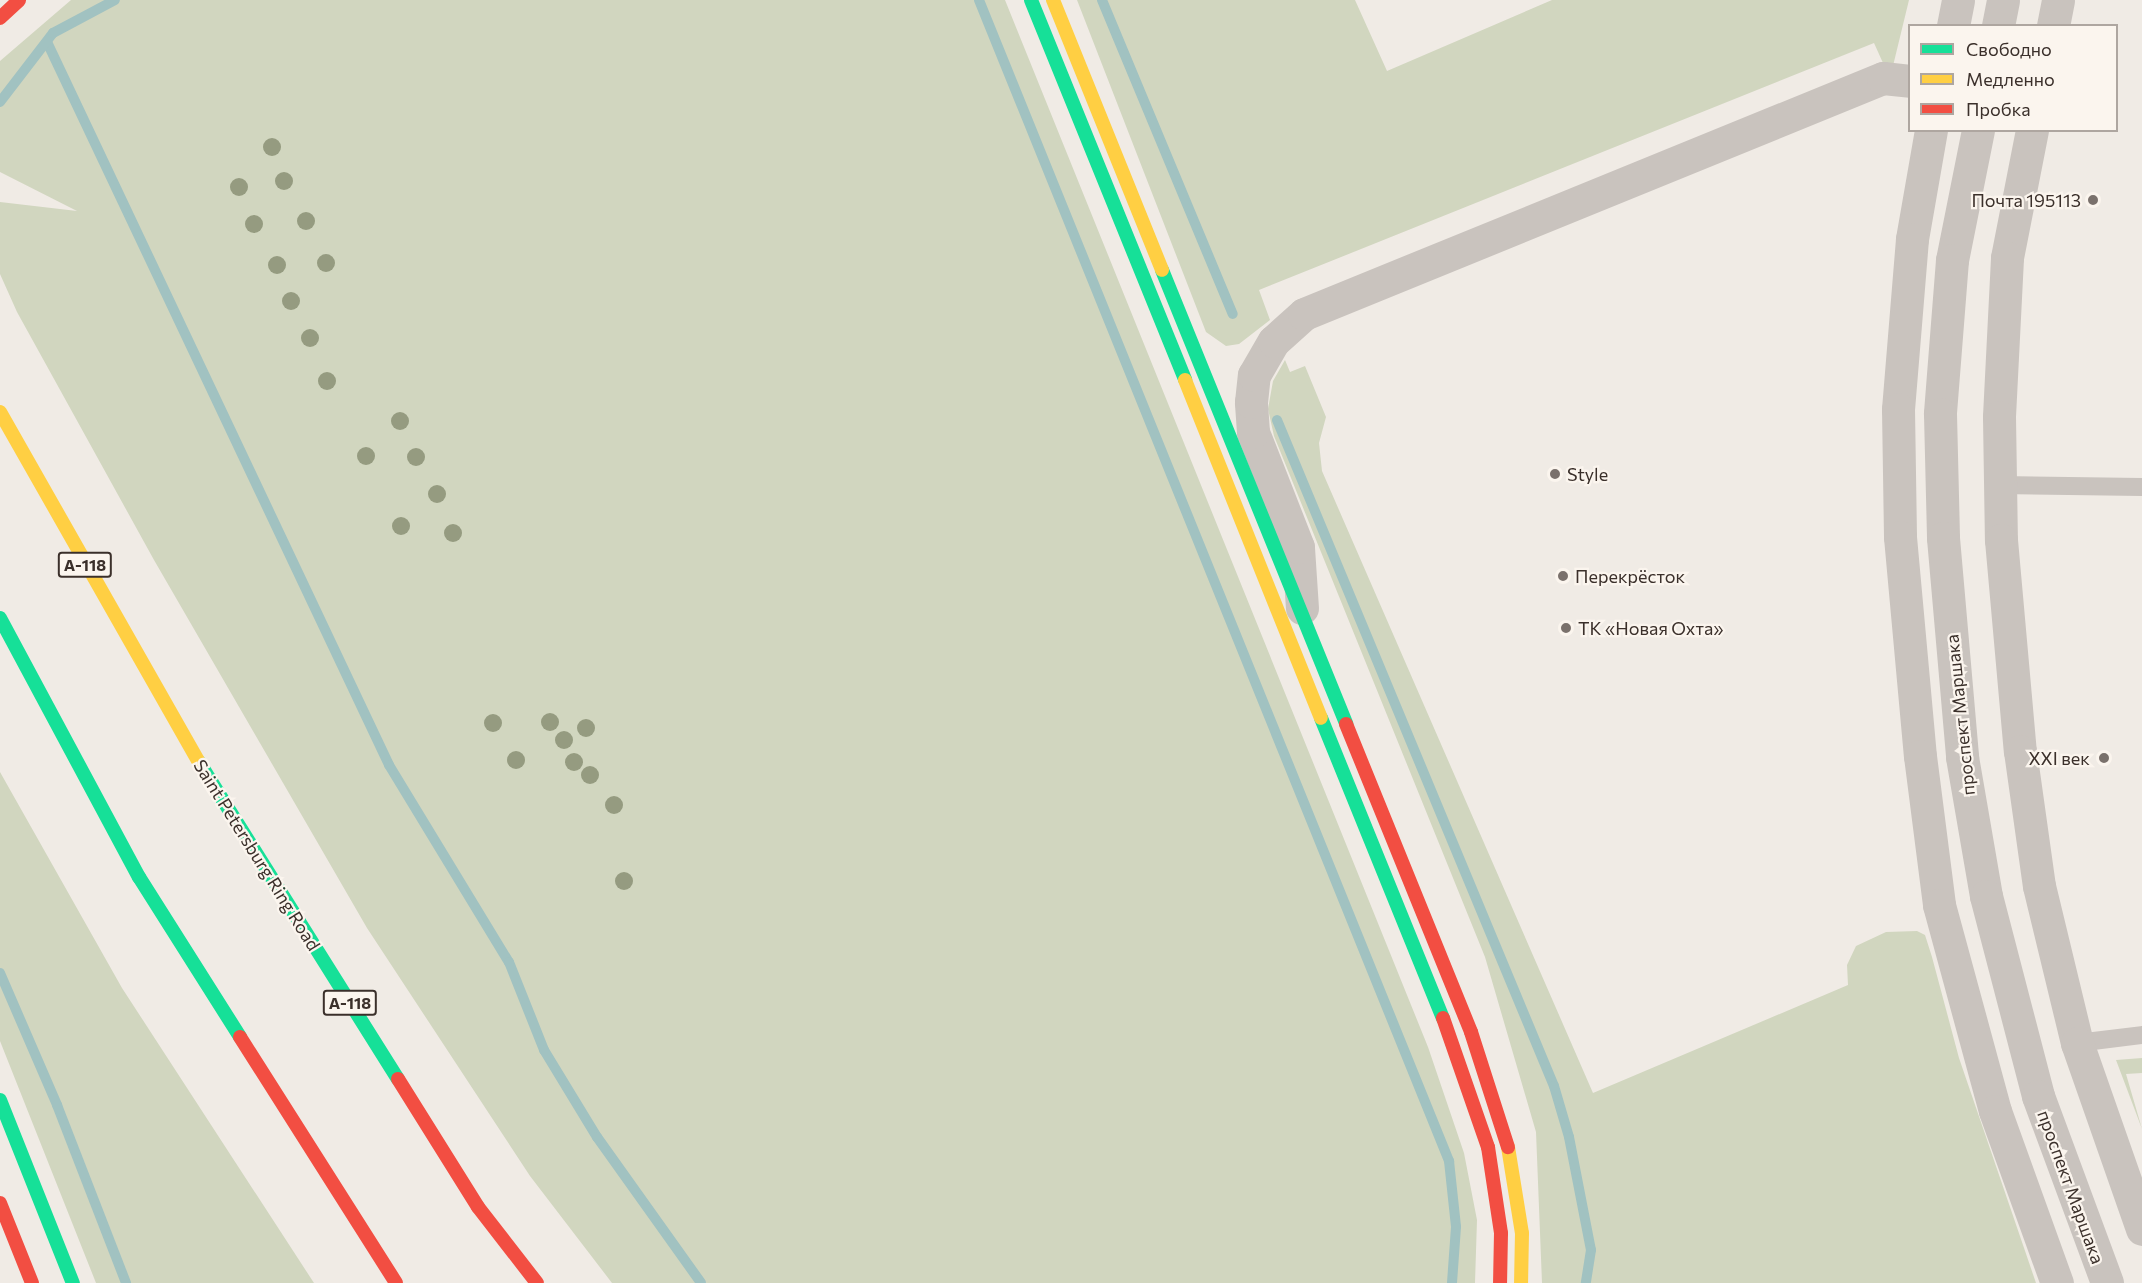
<!DOCTYPE html>
<html>
<head>
<meta charset="utf-8">
<style>
	body { margin:0 }
	#map { position:relative; width:2142px; height:1283px; overflow:hidden; background:#f0ebe5; font-family:Commissioner,sans-serif }
	div>[style] { position:absolute }
	.green>* { inset:0; background:#d1d6bf }
	.stream>* { height:10px; margin:-5px; padding:0 5px; transform-origin:5px; border-radius:5px; background:#a1c2c1 }
	.lane>* { height:18px; margin:-9px; padding:0 9px; transform-origin:9px; border-radius:9px; background:#c9c3be }
	.street>* { height:33px; margin:-16.5px; padding:0 16.5px; transform-origin:16.5px; border-radius:16.5px; background:#c9c3be }
	.fast>* { height:14px; margin:-7px; padding:0 7px; transform-origin:7px; border-radius:7px; background:#16e098 }
	.slow>* { height:14px; margin:-7px; padding:0 7px; transform-origin:7px; border-radius:7px; background:#ffcf43 }
	.jam>* { height:14px; margin:-7px; padding:0 7px; transform-origin:7px; border-radius:7px; background:#f24e42 }
	.trees>* { width:18px; height:18px; margin:-9px; border-radius:50%; background:#959b80 }
	.dots>* { width:16px; height:16px; translate:-50% -50%; box-sizing:border-box; border:3px solid #fbf5ee; border-radius:50% }
	span { translate:-50% -50%; white-space:nowrap; text-align:center; line-height:1.15; -webkit-text-stroke:4.5px #fbf5ee; paint-order:stroke }
	.shield-label span { padding:2px 4px; background:#fbf5ee; border:2px solid; border-radius:4px; -webkit-text-stroke-width:0 }
	.shield-label { font-size:16px; color:#3b302b; font-weight:700 }
	.poi-label { font-size:18px; color:#3b302b }
	.right { translate:-100% -50%; text-align:right }
	.left { translate:0 -50%; text-align:left }
	.street-label { font-size:18px; color:#3b302b }
	.legend { position:absolute; left:1908px; top:24px; width:210px; height:108px; box-sizing:border-box; background:#fbf5ee; border:2px solid #aea6a0; margin:0; padding:8px 10px; list-style:none; font-size:18px; color:#3b302b }
	.legend li { display:flex; align-items:center; gap:12px; height:30px }
	.legend b { width:30px; border:2px solid #aea6a0 }
</style>
</head>
<body>
<div id="map">
	<div class="green">
		<div style="clip-path:polygon(71px 0,1005px 0,1428px 1047px,1464px 1153px,1477px 1220px,1475px 1283px,612px 1283px,530px 1176px,367px 928px,154px 560px,17px 312px,0 274px,0 202px,77px 211px,0 172px,0 61px)"></div>
		<div style="clip-path:polygon(1077px 0,1355px 0,1387px 71px,1552px 0,1909px 0,1892px 70px,1883px 63px,1874px 43px,1259px 290px,1270px 320px,1239px 344px,1226px 346px,1206px 332px)"></div>
		<div style="clip-path:polygon(1285px 360px,1290px 372px,1305px 366px,1326px 417px,1319px 443px,1322px 471px,1593px 1093px,1848px 985px,1847px 965px,1856px 946px,1886px 932px,1917px 931px,1925px 935px,1932px 957px,1959px 1058px,2036px 1283px,1542px 1283px,1536px 1132px,1485px 957px,1274px 436px,1268px 409px,1273px 381px)"></div>
		<div style="clip-path:polygon(0 772px,122px 988px,314px 1283px,96px 1283px,0 1041px)"></div>
		<div style="clip-path:polygon(2142px 1058px,2142px 1073px,2126px 1074px,2142px 1129px,2116px 1060px)"></div>
	</div>
	<div class="stream">
		<div style="left:979px;top:0;width:1253px;rotate:67.96deg"></div>
		<div style="left:1449px;top:1161px;width:66px;rotate:83.9deg"></div>
		<div style="left:1456px;top:1227px;width:56px;rotate:94.1deg"></div>
		<div style="left:1102px;top:0;width:340px;rotate:67.4deg"></div>
		<div style="left:47px;top:42px;width:800px;rotate:64.68deg"></div>
		<div style="left:389px;top:765px;width:231px;rotate:58.7deg"></div>
		<div style="left:509px;top:962px;width:95px;rotate:68.3deg"></div>
		<div style="left:544px;top:1050px;width:102px;rotate:58.7deg"></div>
		<div style="left:597px;top:1137px;width:179px;rotate:54.5deg"></div>
		<div style="left:0;top:102px;width:87px;rotate:-52.5deg"></div>
		<div style="left:53px;top:33px;width:70px;rotate:-28deg"></div>
		<div style="left:1277px;top:420px;width:721px;rotate:67.42deg"></div>
		<div style="left:1554px;top:1086px;width:53px;rotate:73.6deg"></div>
		<div style="left:1569px;top:1137px;width:115px;rotate:79deg"></div>
		<div style="left:1591px;top:1250px;width:33px;rotate:99deg"></div>
		<div style="left:0;top:973px;width:144px;rotate:66.6deg"></div>
		<div style="left:57px;top:1105px;width:191px;rotate:68.8deg"></div>
	</div>
	<div class="lane">
		<div style="left:1999px;top:485px;width:143px;rotate:0.8deg"></div>
		<div style="left:2077px;top:1043px;width:65px;rotate:-7deg"></div>
	</div>
	<div class="street">
		<div style="left:1953px;top:26px;width:26px;rotate:-79deg"></div>
		<div style="left:1998px;top:26px;width:26px;rotate:-79deg"></div>
		<div style="left:2053px;top:26px;width:26px;rotate:-79deg"></div>
		<div style="left:1931px;top:130px;width:111px;rotate:99.9deg"></div>
		<div style="left:1912px;top:239px;width:171px;rotate:94.7deg"></div>
		<div style="left:1898px;top:409px;width:128px;rotate:89.1deg"></div>
		<div style="left:1900px;top:537px;width:220px;rotate:84.8deg"></div>
		<div style="left:1920px;top:756px;width:150px;rotate:82.7deg"></div>
		<div style="left:1939px;top:905px;width:213px;rotate:74.8deg"></div>
		<div style="left:1995px;top:1111px;width:183px;rotate:70.2deg"></div>
		<div style="left:1978px;top:130px;width:133px;rotate:101.3deg"></div>
		<div style="left:1952px;top:260px;width:154px;rotate:94.5deg"></div>
		<div style="left:1940px;top:414px;width:124px;rotate:88.6deg"></div>
		<div style="left:1943px;top:538px;width:220px;rotate:85deg"></div>
		<div style="left:1962px;top:757px;width:141px;rotate:80.2deg"></div>
		<div style="left:1986px;top:896px;width:207px;rotate:75.4deg"></div>
		<div style="left:2038px;top:1096px;width:199px;rotate:69.7deg"></div>
		<div style="left:2032px;top:130px;width:130px;rotate:101.1deg"></div>
		<div style="left:2007px;top:258px;width:159px;rotate:92.9deg"></div>
		<div style="left:1999px;top:417px;width:123px;rotate:89.1deg"></div>
		<div style="left:2001px;top:540px;width:212px;rotate:84.9deg"></div>
		<div style="left:2020px;top:751px;width:136px;rotate:82deg"></div>
		<div style="left:2039px;top:886px;width:162px;rotate:76.4deg"></div>
		<div style="left:2077px;top:1043px;width:197px;rotate:70.7deg"></div>
		<div style="left:1302px;top:608px;width:61px;rotate:-93.8deg"></div>
		<div style="left:1298px;top:547px;width:123px;rotate:-111.4deg"></div>
		<div style="left:1253px;top:432px;width:30px;rotate:-94deg"></div>
		<div style="left:1251px;top:402px;width:27px;rotate:-84deg"></div>
		<div style="left:1254px;top:375px;width:39px;rotate:-60deg"></div>
		<div style="left:1274px;top:341px;width:40px;rotate:-42deg"></div>
		<div style="left:1304px;top:314px;width:625px;rotate:-22.18deg"></div>
		<div style="left:1883px;top:78px;width:27px;rotate:6deg"></div>
	</div>
	<div class="fast">
		<div style="left:1031px;top:0;width:410px;rotate:67.9deg"></div>
		<div style="left:1162px;top:270px;width:490px;rotate:67.9deg"></div>
		<div style="left:0;top:618px;width:294px;rotate:61.8deg"></div>
		<div style="left:139px;top:877px;width:189px;rotate:57.7deg"></div>
		<div style="left:1321px;top:718px;width:324px;rotate:67.9deg"></div>
		<div style="left:199px;top:762px;width:374px;rotate:57.9deg"></div>
		<div style="left:0;top:1100px;width:197px;rotate:68.3deg"></div>
	</div>
	<div class="slow">
		<div style="left:1053px;top:0;width:291px;rotate:68deg"></div>
		<div style="left:1185px;top:380px;width:364px;rotate:68.1deg"></div>
		<div style="left:0;top:412px;width:403px;rotate:60.4deg"></div>
		<div style="left:1508px;top:1147px;width:87px;rotate:80.8deg"></div>
		<div style="left:1522px;top:1233px;width:50px;rotate:91.1deg"></div>
	</div>
	<div class="jam">
		<div style="left:0;top:18px;width:26px;rotate:-43deg"></div>
		<div style="left:1346px;top:724px;width:332px;rotate:67.9deg"></div>
		<div style="left:1471px;top:1032px;width:121px;rotate:72.2deg"></div>
		<div style="left:1443px;top:1018px;width:137px;rotate:70.8deg"></div>
		<div style="left:1488px;top:1147px;width:87px;rotate:81.4deg"></div>
		<div style="left:1501px;top:1233px;width:50px;rotate:91.1deg"></div>
		<div style="left:240px;top:1037px;width:291px;rotate:57.6deg"></div>
		<div style="left:398px;top:1079px;width:151px;rotate:58deg"></div>
		<div style="left:478px;top:1207px;width:96px;rotate:52.2deg"></div>
		<div style="left:0;top:1203px;width:86px;rotate:68.2deg"></div>
	</div>
	<div class="trees">
		<div style="left:272px;top:147px"></div>
		<div style="left:284px;top:181px"></div>
		<div style="left:239px;top:187px"></div>
		<div style="left:306px;top:221px"></div>
		<div style="left:254px;top:224px"></div>
		<div style="left:326px;top:263px"></div>
		<div style="left:277px;top:265px"></div>
		<div style="left:291px;top:301px"></div>
		<div style="left:310px;top:338px"></div>
		<div style="left:327px;top:381px"></div>
		<div style="left:400px;top:421px"></div>
		<div style="left:366px;top:456px"></div>
		<div style="left:416px;top:457px"></div>
		<div style="left:437px;top:494px"></div>
		<div style="left:401px;top:526px"></div>
		<div style="left:453px;top:533px"></div>
		<div style="left:550px;top:722px"></div>
		<div style="left:493px;top:723px"></div>
		<div style="left:586px;top:728px"></div>
		<div style="left:564px;top:740px"></div>
		<div style="left:516px;top:760px"></div>
		<div style="left:574px;top:762px"></div>
		<div style="left:590px;top:775px"></div>
		<div style="left:614px;top:805px"></div>
		<div style="left:624px;top:881px"></div>
	</div>
	<div class="dots">
		<div style="left:2093px;top:200px;background:#7a716c"></div>
		<div style="left:1555px;top:474px;background:#7a716c"></div>
		<div style="left:1563px;top:576px;background:#7a716c"></div>
		<div style="left:1566px;top:628px;background:#7a716c"></div>
		<div style="left:2104px;top:758px;background:#7a716c"></div>
	</div>
	<div class="shield-label">
		<span style="left:85px;top:565px">А-118</span>
		<span style="left:350px;top:1003px">А-118</span>
	</div>
	<div class="poi-label">
		<span class="right" style="left:2081px;top:200px">Почта 195113</span>
		<span class="left" style="left:1567px;top:474px">Style</span>
		<span class="left" style="left:1575px;top:576px">Перекрёсток</span>
		<span class="left" style="left:1578px;top:628px">ТК «Новая Охта»</span>
		<span class="right" style="left:2090px;top:758px">XXI век</span>
	</div>
	<div class="street-label">
		<span style="left:1960px;top:715px;rotate:-96deg">проспект Маршака</span>
		<span style="left:257px;top:855px;rotate:58deg">Saint Petersburg Ring Road</span>
		<span style="left:2071px;top:1187px;rotate:70deg">проспект Маршака</span>
	</div>
	<ul class="legend">
	<li><b style="height:8px;background:#16e098"></b>Свободно</li>
	<li><b style="height:8px;background:#ffcf43"></b>Медленно</li>
	<li><b style="height:8px;background:#f24e42"></b>Пробка</li>
	</ul>
</div>
</body>
</html>
